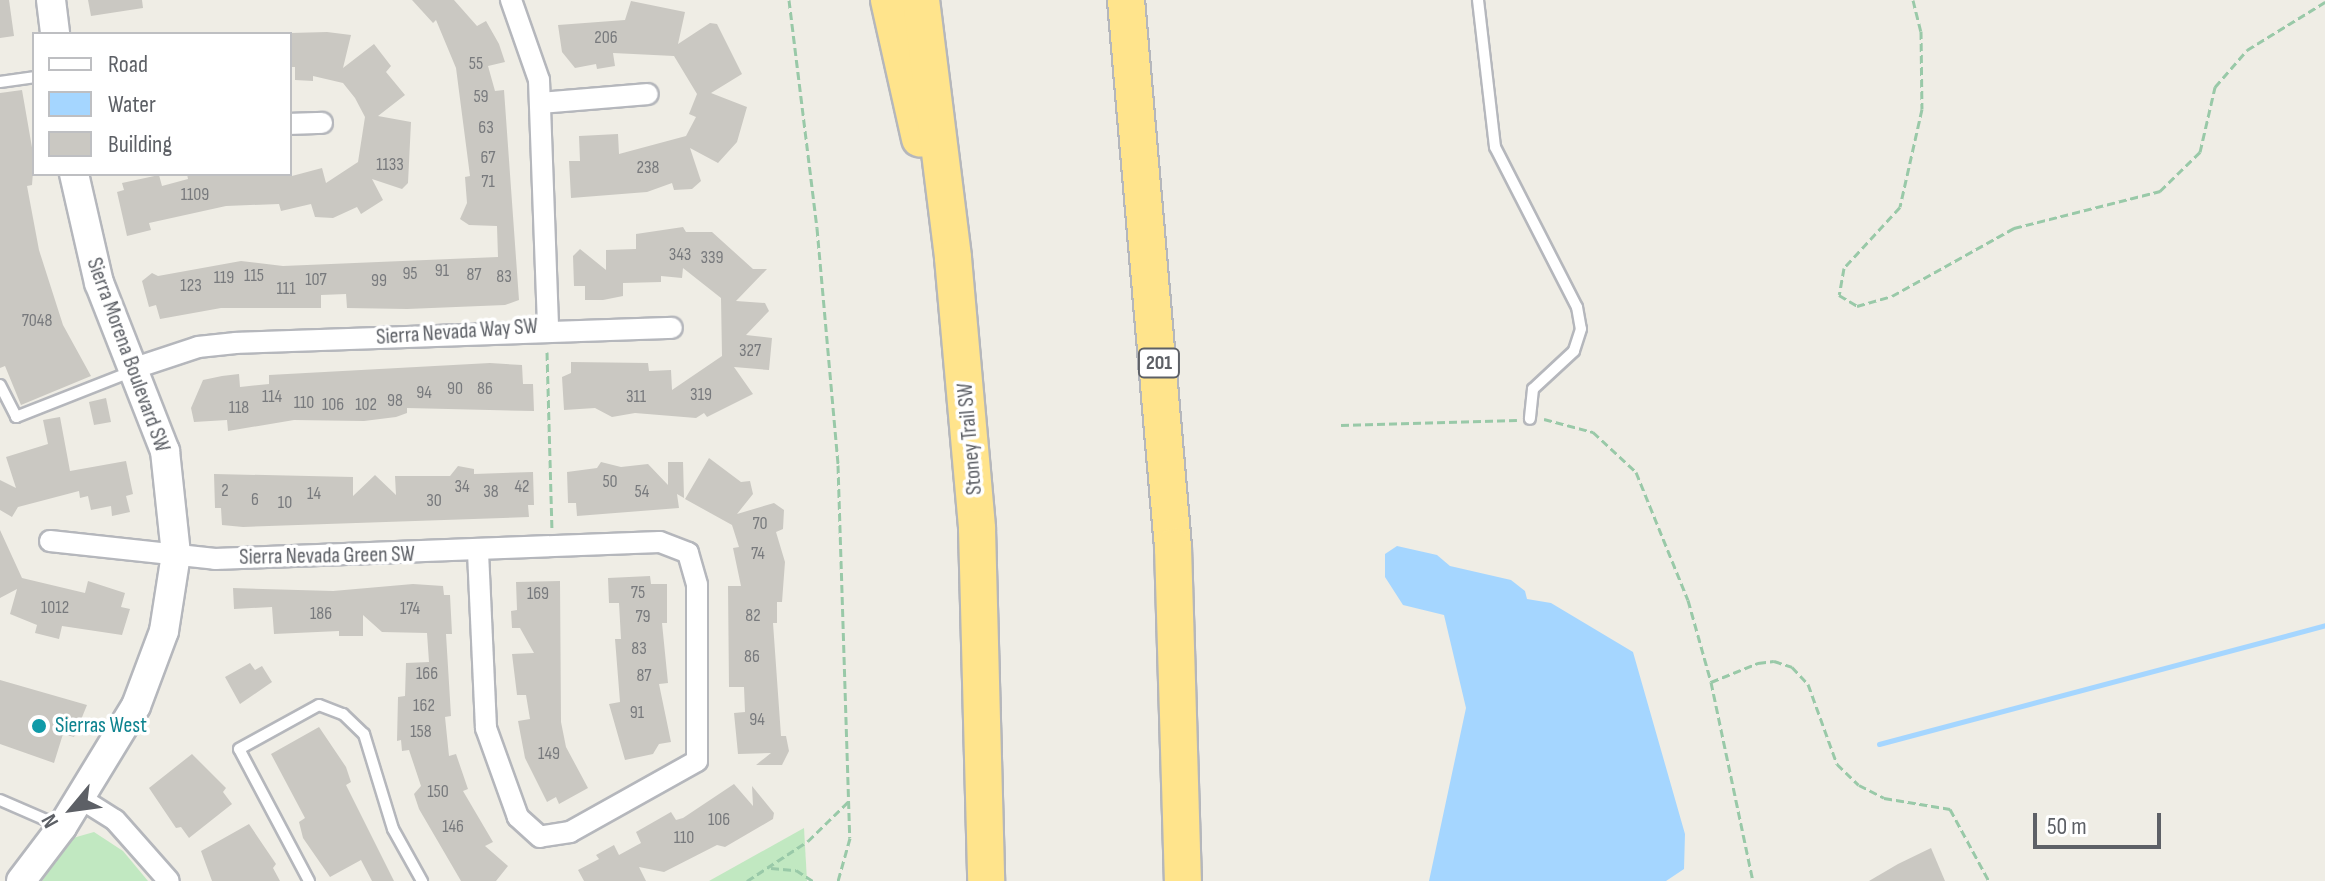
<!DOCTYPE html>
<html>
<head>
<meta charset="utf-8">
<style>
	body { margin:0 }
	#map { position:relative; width:2325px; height:881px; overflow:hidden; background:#efede5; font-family:"Sofia Sans Condensed",sans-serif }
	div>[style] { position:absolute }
	.green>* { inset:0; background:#c1e8c1 }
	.water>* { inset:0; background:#a5d6ff }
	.stream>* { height:5px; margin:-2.5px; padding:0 2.5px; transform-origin:2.5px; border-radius:2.5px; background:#a5d6ff }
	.building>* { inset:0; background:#cac8c2 }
	.path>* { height:3px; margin-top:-1.5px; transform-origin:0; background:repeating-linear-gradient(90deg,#99c9a8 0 8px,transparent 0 12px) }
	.roads { filter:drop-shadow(2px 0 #b5b7bc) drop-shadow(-2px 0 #b5b7bc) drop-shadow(0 2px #b5b7bc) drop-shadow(0 -2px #b5b7bc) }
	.lane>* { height:10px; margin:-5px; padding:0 5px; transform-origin:5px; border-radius:5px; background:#fff }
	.street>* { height:20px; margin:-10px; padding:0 10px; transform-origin:10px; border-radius:10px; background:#fff }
	.secondary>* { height:28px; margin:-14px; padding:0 14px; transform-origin:14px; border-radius:14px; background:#fff }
	.highway>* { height:36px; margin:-18px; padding:0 18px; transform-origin:18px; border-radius:18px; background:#ffe48c }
	.dots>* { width:22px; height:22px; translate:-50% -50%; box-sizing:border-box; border:4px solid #fff; border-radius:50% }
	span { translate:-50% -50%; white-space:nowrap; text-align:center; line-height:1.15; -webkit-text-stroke:7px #fff; paint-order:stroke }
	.number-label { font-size:18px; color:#787a7d }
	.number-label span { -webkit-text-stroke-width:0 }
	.shield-label span { padding:2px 6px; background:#fff; border:2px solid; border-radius:6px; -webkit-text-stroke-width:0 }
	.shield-label { font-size:20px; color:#5d6066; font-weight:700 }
	.street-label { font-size:22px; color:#5d6066 }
	.culture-label { font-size:22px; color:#0d838f }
	.left { translate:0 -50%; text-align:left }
	.legend { position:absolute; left:32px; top:32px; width:260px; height:144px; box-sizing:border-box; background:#fff; border:2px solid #bebfc2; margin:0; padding:10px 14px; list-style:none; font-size:24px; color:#5d6066 }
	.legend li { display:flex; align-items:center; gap:16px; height:40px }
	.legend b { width:40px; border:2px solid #bebfc2 }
	.north { position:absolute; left:32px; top:769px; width:80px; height:80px; -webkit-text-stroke:6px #fff; paint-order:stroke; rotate:241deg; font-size:22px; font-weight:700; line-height:32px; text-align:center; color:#5d6066 }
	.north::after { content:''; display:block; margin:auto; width:28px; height:36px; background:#5d6066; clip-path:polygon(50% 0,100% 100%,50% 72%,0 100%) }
	.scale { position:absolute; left:2033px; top:813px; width:128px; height:36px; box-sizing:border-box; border:4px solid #5d6066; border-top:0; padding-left:10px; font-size:24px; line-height:28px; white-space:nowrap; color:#5d6066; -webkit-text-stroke:6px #fff; paint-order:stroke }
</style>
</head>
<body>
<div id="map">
	<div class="green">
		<div style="clip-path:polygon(804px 828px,807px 881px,709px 881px)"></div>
		<div style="clip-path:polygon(94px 832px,123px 851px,148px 881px,42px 881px,73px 838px)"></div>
	</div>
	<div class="water">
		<div style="clip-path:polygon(1397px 546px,1437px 555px,1450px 566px,1511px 580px,1525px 591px,1527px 599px,1551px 603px,1633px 652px,1685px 834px,1684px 869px,1666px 881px,1429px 881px,1466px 708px,1444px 615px,1403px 605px,1385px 577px,1385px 554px)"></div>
	</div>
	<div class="stream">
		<div style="left:1879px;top:744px;width:462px;rotate:-14.9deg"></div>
	</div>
	<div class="building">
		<div style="clip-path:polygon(0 0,9px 0,14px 36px,0 38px)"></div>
		<div style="clip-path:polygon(88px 0,142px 0,143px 8px,91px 16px)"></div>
		<div style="clip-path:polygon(412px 0,454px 0,477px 26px,486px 21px,499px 44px,505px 62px,488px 66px,495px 91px,504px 90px,519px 300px,505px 305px,407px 309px,347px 308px,346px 294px,321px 295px,321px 308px,221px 308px,160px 319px,156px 305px,149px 307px,142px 281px,152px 273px,158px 276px,241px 261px,283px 266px,498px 257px,497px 226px,469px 225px,460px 219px,467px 203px,465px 177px,470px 176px,456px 68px,436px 20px,433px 23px)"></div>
		<div style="clip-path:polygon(631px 1px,685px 12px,678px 44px,710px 23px,717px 24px,742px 74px,711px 93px,747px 107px,737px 142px,718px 163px,690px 148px,701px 181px,692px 189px,674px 190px,672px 183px,647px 192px,571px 198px,569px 161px,580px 161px,579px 136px,618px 134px,619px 154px,686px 136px,696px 117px,689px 114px,697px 94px,674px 56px,613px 53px,615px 66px,597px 69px,596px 64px,575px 68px,562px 52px,558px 25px,625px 20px)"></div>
		<div style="clip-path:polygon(327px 32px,351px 35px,343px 68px,374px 44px,391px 66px,386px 72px,405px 95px,378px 116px,411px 122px,408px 183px,402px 189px,372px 179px,383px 200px,361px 214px,357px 207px,333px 218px,315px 217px,311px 204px,281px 211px,279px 204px,226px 206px,149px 223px,151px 230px,127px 236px,117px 192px,124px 190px,122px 183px,159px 175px,162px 186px,188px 179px,187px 174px,292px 176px,322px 168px,326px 183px,358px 162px,365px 117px,355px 98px,343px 83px,313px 76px,313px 81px,295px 80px,295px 67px,290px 67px,290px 33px)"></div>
		<div style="clip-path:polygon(22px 90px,34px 159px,32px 185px,27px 186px,39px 250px,63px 325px,91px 376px,21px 405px,5px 366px,0 368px,0 93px)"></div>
		<div style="clip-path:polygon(683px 227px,686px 232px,712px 232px,753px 269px,767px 269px,736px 301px,765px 303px,769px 311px,746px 335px,772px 338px,769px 370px,734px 367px,753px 394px,707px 417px,704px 413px,696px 418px,635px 413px,612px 417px,595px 408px,564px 410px,562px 377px,571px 373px,571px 362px,648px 363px,649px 371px,671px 370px,672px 390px,722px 356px,721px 298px,683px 268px,682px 278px,661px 276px,661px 282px,623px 283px,623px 296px,603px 300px,585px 300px,585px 286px,574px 286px,573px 256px,580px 249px,606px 270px,606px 250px,636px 249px,636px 234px)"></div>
		<div style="clip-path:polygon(490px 363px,522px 365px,523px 384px,533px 384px,534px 411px,407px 408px,407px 413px,396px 417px,364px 421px,294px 420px,228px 431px,227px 420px,194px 422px,191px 408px,203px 380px,222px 376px,239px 374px,240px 387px,269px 384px,269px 375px)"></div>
		<div style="clip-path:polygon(106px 398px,111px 422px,94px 425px,89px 402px)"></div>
		<div style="clip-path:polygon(60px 417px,70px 471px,126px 461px,133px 494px,126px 496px,130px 512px,112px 516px,111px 506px,91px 510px,88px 496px,80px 498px,79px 491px,18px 507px,12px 517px,0 510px,0 480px,16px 488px,6px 457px,48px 444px,43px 420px)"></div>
		<div style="clip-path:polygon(709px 458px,741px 482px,750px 481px,753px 494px,737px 514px,774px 503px,784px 510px,783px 529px,776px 532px,785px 562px,782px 602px,777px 602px,777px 623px,773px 623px,781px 736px,786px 736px,789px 751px,782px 765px,756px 765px,771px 753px,738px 754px,734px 713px,745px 712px,744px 687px,729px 687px,728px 586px,741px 586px,733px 548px,739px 547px,732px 525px,685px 499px)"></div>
		<div style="clip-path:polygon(601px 462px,621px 467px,648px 464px,668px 485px,668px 462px,683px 462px,684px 498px,677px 494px,679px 508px,577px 516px,576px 503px,568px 503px,567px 472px,597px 468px)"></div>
		<div style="clip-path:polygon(458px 466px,474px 469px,474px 474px,533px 472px,534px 505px,528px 505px,529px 517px,243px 527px,222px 525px,221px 508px,215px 508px,214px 474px,353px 477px,353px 496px,375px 475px,396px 495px,395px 476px,450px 476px)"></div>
		<div style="clip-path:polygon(0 530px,22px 578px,85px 593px,88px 581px,125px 593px,121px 607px,130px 609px,122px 635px,62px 626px,59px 639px,35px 633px,37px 625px,10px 614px,17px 589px,0 598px)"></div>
		<div style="clip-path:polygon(650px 576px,651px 584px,667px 584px,667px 623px,662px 623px,668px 683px,659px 684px,671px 742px,659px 744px,653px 754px,625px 760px,609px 704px,620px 702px,615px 639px,621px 639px,619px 603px,609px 603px,608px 578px)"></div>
		<div style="clip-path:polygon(560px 581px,561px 722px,566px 747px,588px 788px,559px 804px,556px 797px,547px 802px,525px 758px,518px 721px,530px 719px,526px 695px,517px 695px,512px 654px,534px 653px,520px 628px,512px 628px,511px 611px,517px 610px,516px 582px)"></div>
		<div style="clip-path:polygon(413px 584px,443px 586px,444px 595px,450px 595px,452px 634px,446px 634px,451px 716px,445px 717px,449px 756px,456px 754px,468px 789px,463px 791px,493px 842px,485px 846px,508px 866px,496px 881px,461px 881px,419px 809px,414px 794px,421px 786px,409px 750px,402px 751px,401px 740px,397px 741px,398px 697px,405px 696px,406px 663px,429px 662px,427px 633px,382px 632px,363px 615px,363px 636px,339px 636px,339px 631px,274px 634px,272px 607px,234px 609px,233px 588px,333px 591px)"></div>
		<div style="clip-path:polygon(250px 663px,255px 670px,262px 666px,272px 682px,240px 704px,225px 677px)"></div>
		<div style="clip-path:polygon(0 680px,87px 705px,74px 737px,63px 734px,54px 763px,0 744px)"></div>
		<div style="clip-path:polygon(319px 727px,346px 767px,351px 782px,346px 785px,394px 881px,372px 881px,361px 860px,330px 877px,303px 838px,299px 822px,305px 818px,271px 754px)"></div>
		<div style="clip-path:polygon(192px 754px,226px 788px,223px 792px,232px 804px,189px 838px,181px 827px,176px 828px,149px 788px)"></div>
		<div style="clip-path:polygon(734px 784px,753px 806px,752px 786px,774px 813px,773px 819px,725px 847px,717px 845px,664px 872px,639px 867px,646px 881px,584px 881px,578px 870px,599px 859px,596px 855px,614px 845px,619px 855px,641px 843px,636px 832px,671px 812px,676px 820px,683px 818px)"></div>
		<div style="clip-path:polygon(249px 824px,276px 864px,273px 868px,280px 881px,212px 881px,201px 851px)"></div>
		<div style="clip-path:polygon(1931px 848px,1945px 881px,1869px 881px,1898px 864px)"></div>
	</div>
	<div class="path">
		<div style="left:789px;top:0;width:230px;rotate:83deg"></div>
		<div style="left:817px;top:228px;width:238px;rotate:84.9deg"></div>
		<div style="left:838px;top:465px;width:373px;rotate:88.2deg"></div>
		<div style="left:850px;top:838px;width:45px;rotate:105.6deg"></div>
		<div style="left:1913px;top:0;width:32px;rotate:76deg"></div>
		<div style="left:1921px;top:31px;width:78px;rotate:89.3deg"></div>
		<div style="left:1922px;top:109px;width:100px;rotate:102.7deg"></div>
		<div style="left:1900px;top:207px;width:83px;rotate:132.6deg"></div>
		<div style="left:1844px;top:268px;width:27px;rotate:100deg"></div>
		<div style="left:1839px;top:295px;width:21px;rotate:31deg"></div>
		<div style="left:1857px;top:306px;width:36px;rotate:-16deg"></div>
		<div style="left:1892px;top:296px;width:140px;rotate:-29.1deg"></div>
		<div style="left:2014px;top:228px;width:151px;rotate:-14.2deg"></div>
		<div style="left:2160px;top:191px;width:56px;rotate:-44.3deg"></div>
		<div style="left:2200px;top:152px;width:67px;rotate:-77deg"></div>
		<div style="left:2215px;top:87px;width:49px;rotate:-49.1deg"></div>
		<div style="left:2247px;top:50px;width:92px;rotate:-31.6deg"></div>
		<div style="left:547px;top:352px;width:176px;rotate:88.4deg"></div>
		<div style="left:1544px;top:419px;width:51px;rotate:14.9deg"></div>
		<div style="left:1593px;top:432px;width:59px;rotate:42.9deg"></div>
		<div style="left:1636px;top:472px;width:138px;rotate:67.9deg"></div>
		<div style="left:1688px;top:600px;width:85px;rotate:74.3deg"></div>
		<div style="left:1711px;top:682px;width:203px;rotate:78.1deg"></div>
		<div style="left:1341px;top:425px;width:176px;rotate:-1.6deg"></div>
		<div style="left:1711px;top:682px;width:51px;rotate:-22deg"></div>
		<div style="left:1758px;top:663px;width:16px;rotate:-7deg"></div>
		<div style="left:1774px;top:661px;width:19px;rotate:18deg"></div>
		<div style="left:1792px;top:667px;width:23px;rotate:47deg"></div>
		<div style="left:1808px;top:684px;width:85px;rotate:70.1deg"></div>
		<div style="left:1837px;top:764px;width:30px;rotate:44deg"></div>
		<div style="left:1859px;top:785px;width:28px;rotate:27deg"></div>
		<div style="left:1884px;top:798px;width:67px;rotate:9.5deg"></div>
		<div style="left:1950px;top:809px;width:82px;rotate:61.6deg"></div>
		<div style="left:771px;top:868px;width:25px;rotate:5deg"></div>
		<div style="left:796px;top:870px;width:20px;rotate:33deg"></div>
		<div style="left:747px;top:881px;width:73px;rotate:-33.3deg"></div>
		<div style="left:808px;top:841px;width:57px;rotate:-44.3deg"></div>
	</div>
	<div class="roads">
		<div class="lane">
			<div style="left:1478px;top:0;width:148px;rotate:83.4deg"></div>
			<div style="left:1495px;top:147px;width:180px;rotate:62.9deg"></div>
			<div style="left:1577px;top:307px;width:22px;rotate:80deg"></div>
			<div style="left:1581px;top:329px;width:23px;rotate:108deg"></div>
			<div style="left:1574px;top:351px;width:56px;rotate:137.2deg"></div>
			<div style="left:1533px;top:389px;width:30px;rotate:96deg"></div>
			<div style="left:0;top:82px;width:34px;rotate:-8deg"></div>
			<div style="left:0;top:385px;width:36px;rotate:63deg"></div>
			<div style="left:16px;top:417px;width:126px;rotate:-21.5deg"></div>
			<div style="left:0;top:800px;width:65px;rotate:23.4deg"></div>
			<div style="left:309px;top:881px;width:149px;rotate:-117.9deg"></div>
			<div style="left:239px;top:749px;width:91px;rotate:-28.8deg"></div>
			<div style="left:319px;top:705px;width:26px;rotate:21deg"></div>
			<div style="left:343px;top:714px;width:29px;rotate:44deg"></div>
			<div style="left:364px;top:734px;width:99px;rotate:73deg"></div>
			<div style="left:393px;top:829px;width:60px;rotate:60.9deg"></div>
		</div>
		<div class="street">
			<div style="left:511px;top:0;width:85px;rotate:70.7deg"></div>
			<div style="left:539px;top:80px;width:249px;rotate:87.9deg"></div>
			<div style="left:541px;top:103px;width:107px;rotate:-4.8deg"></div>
			<div style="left:290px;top:124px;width:32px;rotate:-2deg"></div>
			<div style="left:135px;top:368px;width:66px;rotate:-18.4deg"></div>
			<div style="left:198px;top:347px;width:38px;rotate:-6deg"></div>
			<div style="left:236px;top:343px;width:436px;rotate:-2deg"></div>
			<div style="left:50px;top:541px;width:166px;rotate:6.2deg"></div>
			<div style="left:215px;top:559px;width:445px;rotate:-2.2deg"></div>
			<div style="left:660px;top:542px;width:30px;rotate:21deg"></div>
			<div style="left:688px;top:553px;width:33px;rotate:74deg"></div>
			<div style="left:697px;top:585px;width:176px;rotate:90deg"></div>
			<div style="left:697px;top:761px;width:145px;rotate:150.8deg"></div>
			<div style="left:570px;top:832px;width:30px;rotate:171deg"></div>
			<div style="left:540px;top:837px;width:30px;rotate:-138deg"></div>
			<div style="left:518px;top:817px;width:95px;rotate:-109.8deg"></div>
			<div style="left:486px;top:728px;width:175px;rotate:-92.6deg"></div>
			<div style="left:80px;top:798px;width:41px;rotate:32.2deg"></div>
			<div style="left:115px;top:820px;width:81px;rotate:48.5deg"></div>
		</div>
		<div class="secondary">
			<div style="left:51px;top:0;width:34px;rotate:83deg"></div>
			<div style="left:21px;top:881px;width:68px;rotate:-52.8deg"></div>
			<div style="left:62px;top:827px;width:142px;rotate:-58.6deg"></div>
			<div style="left:136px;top:706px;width:80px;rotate:-69.5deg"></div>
			<div style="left:164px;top:631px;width:78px;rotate:-81.1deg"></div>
			<div style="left:176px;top:554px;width:104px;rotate:-96.1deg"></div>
			<div style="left:165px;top:451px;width:180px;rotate:-111.4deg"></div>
			<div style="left:99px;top:283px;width:112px;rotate:-102.9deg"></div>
		</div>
		<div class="highway">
			<div style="left:889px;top:0;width:142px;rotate:77.4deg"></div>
			<div style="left:921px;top:0;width:260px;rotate:82.9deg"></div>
			<div style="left:953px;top:258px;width:272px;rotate:84.9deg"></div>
			<div style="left:977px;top:529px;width:352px;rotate:88.5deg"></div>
			<div style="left:1126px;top:0;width:549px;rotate:85.09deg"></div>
			<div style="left:1173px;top:547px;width:334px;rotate:88.3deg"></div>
		</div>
	</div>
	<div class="dots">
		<div style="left:39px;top:726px;background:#0f9aa8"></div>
	</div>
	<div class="number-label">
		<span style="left:606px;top:38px">206</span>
		<span style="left:476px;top:64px">55</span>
		<span style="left:481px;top:97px">59</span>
		<span style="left:486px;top:128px">63</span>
		<span style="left:488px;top:158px">67</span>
		<span style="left:390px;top:165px">1133</span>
		<span style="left:648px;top:168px">238</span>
		<span style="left:488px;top:182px">71</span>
		<span style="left:195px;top:195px">1109</span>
		<span style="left:680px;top:255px">343</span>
		<span style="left:712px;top:258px">339</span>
		<span style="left:442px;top:271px">91</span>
		<span style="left:410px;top:274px">95</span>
		<span style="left:474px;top:275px">87</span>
		<span style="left:254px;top:276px">115</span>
		<span style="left:504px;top:277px">83</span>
		<span style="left:224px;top:278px">119</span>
		<span style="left:316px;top:280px">107</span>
		<span style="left:379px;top:281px">99</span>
		<span style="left:191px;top:286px">123</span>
		<span style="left:286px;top:289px">111</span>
		<span style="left:37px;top:321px">7048</span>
		<span style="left:750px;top:351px">327</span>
		<span style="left:455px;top:389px">90</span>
		<span style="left:485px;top:389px">86</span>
		<span style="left:424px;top:393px">94</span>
		<span style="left:701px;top:395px">319</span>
		<span style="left:272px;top:397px">114</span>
		<span style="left:636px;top:397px">311</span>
		<span style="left:395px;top:401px">98</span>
		<span style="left:304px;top:403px">110</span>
		<span style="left:333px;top:405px">106</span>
		<span style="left:366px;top:405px">102</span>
		<span style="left:239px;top:408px">118</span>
		<span style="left:610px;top:482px">50</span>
		<span style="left:462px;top:487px">34</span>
		<span style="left:522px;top:487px">42</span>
		<span style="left:225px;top:491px">2</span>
		<span style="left:491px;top:492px">38</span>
		<span style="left:642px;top:492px">54</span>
		<span style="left:314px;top:494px">14</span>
		<span style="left:255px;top:500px">6</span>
		<span style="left:434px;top:501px">30</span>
		<span style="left:285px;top:503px">10</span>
		<span style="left:760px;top:524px">70</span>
		<span style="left:758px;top:554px">74</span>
		<span style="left:638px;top:593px">75</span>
		<span style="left:538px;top:594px">169</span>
		<span style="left:55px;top:608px">1012</span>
		<span style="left:410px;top:609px">174</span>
		<span style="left:321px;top:614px">186</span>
		<span style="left:753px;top:616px">82</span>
		<span style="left:643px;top:617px">79</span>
		<span style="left:639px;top:649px">83</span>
		<span style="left:752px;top:657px">86</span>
		<span style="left:427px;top:674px">166</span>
		<span style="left:644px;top:676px">87</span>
		<span style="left:424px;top:706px">162</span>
		<span style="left:637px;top:713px">91</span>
		<span style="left:757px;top:720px">94</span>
		<span style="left:421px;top:732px">158</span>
		<span style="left:549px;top:754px">149</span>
		<span style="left:438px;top:792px">150</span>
		<span style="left:719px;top:820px">106</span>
		<span style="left:453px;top:827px">146</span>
		<span style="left:684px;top:838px">110</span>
	</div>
	<div class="shield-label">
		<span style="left:1159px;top:363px">201</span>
	</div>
	<div class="street-label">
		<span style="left:457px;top:332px;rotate:-4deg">Sierra Nevada Way SW</span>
		<span style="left:128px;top:355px;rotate:70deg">Sierra Morena Boulevard SW</span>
		<span style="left:970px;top:439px;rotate:-95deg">Stoney Trail SW</span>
		<span style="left:327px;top:556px;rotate:-1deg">Sierra Nevada Green SW</span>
	</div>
	<div class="culture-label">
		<span class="left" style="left:55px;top:726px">Sierras West</span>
	</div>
	<ul class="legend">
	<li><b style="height:10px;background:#fff"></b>Road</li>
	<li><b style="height:22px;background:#a5d6ff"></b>Water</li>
	<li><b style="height:22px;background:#cac8c2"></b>Building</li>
	</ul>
	<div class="north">N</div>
	<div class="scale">50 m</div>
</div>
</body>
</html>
